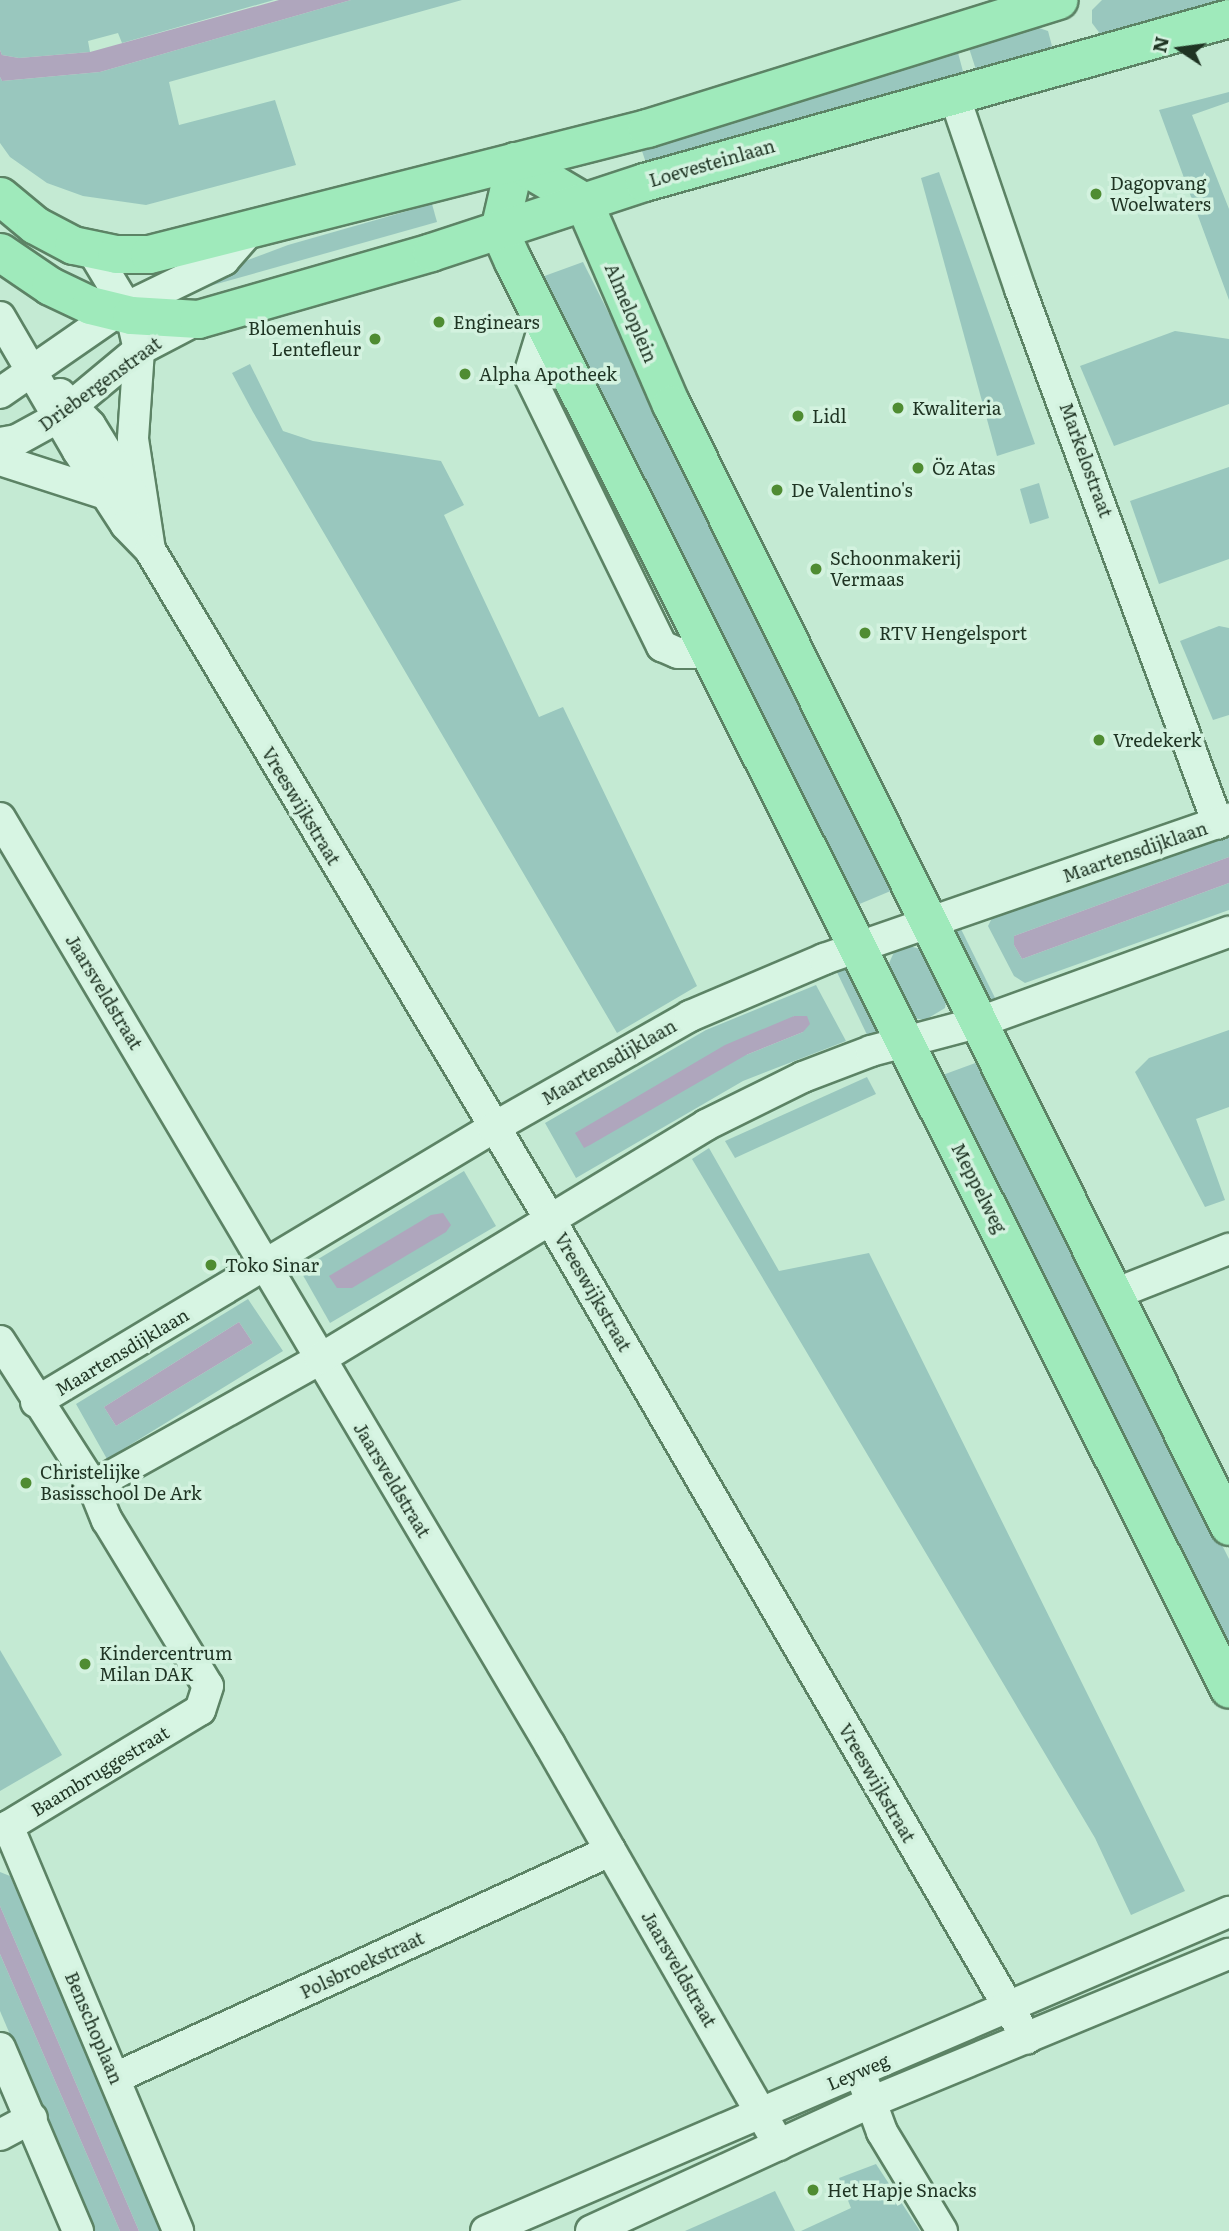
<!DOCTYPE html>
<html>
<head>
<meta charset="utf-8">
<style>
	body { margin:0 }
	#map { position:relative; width:1229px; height:2231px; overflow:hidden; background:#c4ead3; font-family:Literata,serif }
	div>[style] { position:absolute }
	.green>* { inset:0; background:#99c7be }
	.water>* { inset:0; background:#afa6bd }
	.roads { filter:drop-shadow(2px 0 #5c8365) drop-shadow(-2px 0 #5c8365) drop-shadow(0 2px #5c8365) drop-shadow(0 -2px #5c8365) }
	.minor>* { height:30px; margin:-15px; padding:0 15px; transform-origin:15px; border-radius:15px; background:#d7f5e3 }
	.major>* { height:37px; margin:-18.5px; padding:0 18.5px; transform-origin:18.5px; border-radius:18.5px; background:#9feabb }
	.dots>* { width:19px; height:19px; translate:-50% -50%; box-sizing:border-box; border:4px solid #d3f2df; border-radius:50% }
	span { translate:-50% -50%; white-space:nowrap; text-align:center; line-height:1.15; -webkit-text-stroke:7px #d3f2df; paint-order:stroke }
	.street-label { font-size:18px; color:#1f3423 }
	.poi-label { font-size:18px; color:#1f3423 }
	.left { translate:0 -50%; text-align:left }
	.right { translate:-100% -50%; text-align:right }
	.north { position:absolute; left:1145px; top:14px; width:70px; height:70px; -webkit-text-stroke:5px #d3f2df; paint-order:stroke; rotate:283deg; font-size:19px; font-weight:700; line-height:28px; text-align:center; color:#1f3423 }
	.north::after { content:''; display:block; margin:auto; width:24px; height:32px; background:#1f3423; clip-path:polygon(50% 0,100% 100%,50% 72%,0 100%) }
</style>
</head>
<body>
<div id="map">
	<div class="green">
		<div style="clip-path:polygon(0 0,274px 0,122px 43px,118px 33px,88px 41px,90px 52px,19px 58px,2px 55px,0 50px)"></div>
		<div style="clip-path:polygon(351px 0,462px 0,169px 82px,179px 125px,275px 100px,296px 165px,146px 205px,83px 196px,47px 183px,10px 157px,0 143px,0 77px,2px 81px,100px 72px)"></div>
		<div style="clip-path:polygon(1102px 0,1229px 0,1229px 6px,1101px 35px,1092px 23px,1092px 10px)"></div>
		<div style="clip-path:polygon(1033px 26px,1048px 31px,1052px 46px,1047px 53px,978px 76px,968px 45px)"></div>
		<div style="clip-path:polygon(957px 49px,965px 79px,647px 166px,641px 148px,811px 99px,852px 77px)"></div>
		<div style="clip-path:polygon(1229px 92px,1229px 102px,1192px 115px,1229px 209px,1229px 300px,1159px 110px)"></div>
		<div style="clip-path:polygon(939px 172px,1035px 444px,997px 456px,921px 178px)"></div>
		<div style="clip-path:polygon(432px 204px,437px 222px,206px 287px,203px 277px,288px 245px)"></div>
		<div style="clip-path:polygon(583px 262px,880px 853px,893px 890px,850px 908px,539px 278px)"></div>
		<div style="clip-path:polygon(1175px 331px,1229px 339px,1229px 404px,1114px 446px,1080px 366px)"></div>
		<div style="clip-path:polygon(250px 364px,283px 431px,313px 441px,441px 461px,464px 505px,444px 515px,539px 717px,563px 707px,697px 986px,617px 1033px,253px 412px,232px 373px)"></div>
		<div style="clip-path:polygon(1229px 467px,1229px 559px,1159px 584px,1130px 501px)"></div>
		<div style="clip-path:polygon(1039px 483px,1049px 518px,1030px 524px,1020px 489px)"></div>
		<div style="clip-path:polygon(1219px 626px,1229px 628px,1229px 715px,1213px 720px,1180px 641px)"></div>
		<div style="clip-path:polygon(1229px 829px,1229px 857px,1014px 936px,1014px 945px,1022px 959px,1229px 883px,1229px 910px,1025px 983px,1014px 976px,988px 926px,993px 916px)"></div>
		<div style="clip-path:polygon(958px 923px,998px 1004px,988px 1007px,949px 927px)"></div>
		<div style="clip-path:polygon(906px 945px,927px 951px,948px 991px,945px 1008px,925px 1020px,913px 1018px,885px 972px,895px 950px)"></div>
		<div style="clip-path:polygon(845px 958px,886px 1028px,871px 1043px,833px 964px)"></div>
		<div style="clip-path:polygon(evenodd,816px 985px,846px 1041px,743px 1081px,576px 1178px,545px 1123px,706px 1030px,816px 985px,794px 1016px,806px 1017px,803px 1032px,746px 1055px,794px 1016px)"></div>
		<div style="clip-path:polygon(1229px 1030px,1229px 1107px,1196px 1119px,1225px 1200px,1205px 1207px,1135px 1072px,1149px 1058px)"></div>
		<div style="clip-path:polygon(989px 1058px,1046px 1193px,1229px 1559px,1229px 1663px,929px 1080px)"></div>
		<div style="clip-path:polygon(867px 1077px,876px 1094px,735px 1158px,725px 1141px)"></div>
		<div style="clip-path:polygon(709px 1148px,779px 1271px,869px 1253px,1185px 1891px,1131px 1915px,1095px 1838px,692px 1159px)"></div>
		<div style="clip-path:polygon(464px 1171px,496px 1226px,330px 1323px,300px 1270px)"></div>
		<div style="clip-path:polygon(evenodd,248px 1299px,283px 1351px,107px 1459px,76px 1404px,248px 1299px,239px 1322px,253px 1343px,116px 1426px,104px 1407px,239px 1322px)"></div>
		<div style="clip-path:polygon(0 1650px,62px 1755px,0 1791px)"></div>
		<div style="clip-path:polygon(0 1872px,10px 1876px,164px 2231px,139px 2231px,0 1906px)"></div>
		<div style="clip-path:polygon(0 1954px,120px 2231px,94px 2231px,0 2011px)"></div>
		<div style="clip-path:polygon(876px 2164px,920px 2231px,801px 2231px,851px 2208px,839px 2178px)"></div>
		<div style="clip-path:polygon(775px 2191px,795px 2231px,685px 2231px)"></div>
	</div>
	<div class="water">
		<div style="clip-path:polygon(279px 0,351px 0,100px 72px,2px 81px,0 77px,0 50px,2px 55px,19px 58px,90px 52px)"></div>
		<div style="clip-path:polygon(1229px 857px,1229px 883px,1022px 959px,1014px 945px,1014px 936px)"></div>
		<div style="clip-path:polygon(794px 1016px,807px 1016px,810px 1024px,803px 1032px,746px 1055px,590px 1145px,584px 1148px,575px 1133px,725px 1045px)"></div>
		<div style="clip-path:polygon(443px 1213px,451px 1225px,446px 1232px,352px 1288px,337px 1288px,329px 1276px,431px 1215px)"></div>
		<div style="clip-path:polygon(239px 1322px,253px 1343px,116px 1426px,104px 1407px)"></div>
		<div style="clip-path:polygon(0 1906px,139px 2231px,120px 2231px,0 1954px)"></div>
	</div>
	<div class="roads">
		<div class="minor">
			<div style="left:954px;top:95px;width:205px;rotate:71.2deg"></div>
			<div style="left:1020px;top:289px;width:570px;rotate:69.69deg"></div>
			<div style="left:93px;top:252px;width:74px;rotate:58.9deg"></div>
			<div style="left:131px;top:315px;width:36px;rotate:77deg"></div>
			<div style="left:139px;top:350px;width:89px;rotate:93.9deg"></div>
			<div style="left:133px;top:439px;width:112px;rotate:81.3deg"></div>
			<div style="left:0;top:317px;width:155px;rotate:59.8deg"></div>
			<div style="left:78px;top:451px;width:88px;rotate:57deg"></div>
			<div style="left:126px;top:525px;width:35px;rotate:46deg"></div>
			<div style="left:150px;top:550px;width:782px;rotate:59.14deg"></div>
			<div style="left:551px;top:1221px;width:946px;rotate:59.8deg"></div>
			<div style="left:545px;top:323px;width:54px;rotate:107.1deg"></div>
			<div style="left:529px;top:375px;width:302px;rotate:63.9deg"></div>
			<div style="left:662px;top:646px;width:17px;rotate:24deg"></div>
			<div style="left:678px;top:653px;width:32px"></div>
			<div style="left:0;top:393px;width:142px;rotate:-34.7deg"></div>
			<div style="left:117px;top:312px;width:119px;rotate:-25.9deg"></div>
			<div style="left:224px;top:260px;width:41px;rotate:-48.9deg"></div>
			<div style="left:60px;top:394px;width:43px;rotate:45.9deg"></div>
			<div style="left:90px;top:425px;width:86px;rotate:58.3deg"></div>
			<div style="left:0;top:443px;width:17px;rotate:-10deg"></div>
			<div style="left:17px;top:440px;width:46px;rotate:-28.8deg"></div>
			<div style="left:57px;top:418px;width:107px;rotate:-39.7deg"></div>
			<div style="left:139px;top:350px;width:67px;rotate:-27.7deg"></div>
			<div style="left:0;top:460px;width:110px;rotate:17.9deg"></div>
			<div style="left:0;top:818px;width:1078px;rotate:59.32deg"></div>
			<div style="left:550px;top:1745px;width:461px;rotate:60.2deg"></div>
			<div style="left:1112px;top:1295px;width:126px;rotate:-21.5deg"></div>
			<div style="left:0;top:1341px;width:172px;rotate:57.3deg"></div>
			<div style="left:93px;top:1486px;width:37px;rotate:68deg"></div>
			<div style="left:107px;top:1520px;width:194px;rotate:58.7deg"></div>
			<div style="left:208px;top:1686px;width:25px;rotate:108deg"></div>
			<div style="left:200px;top:1710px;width:234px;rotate:148.8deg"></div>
			<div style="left:36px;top:1402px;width:533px;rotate:-30.95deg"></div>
			<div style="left:493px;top:1128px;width:227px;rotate:-29.6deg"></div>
			<div style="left:690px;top:1016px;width:146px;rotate:-23deg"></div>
			<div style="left:824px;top:959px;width:429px;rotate:-19.1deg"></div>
			<div style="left:93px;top:1486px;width:260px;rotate:-29.2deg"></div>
			<div style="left:320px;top:1359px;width:451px;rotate:-31.2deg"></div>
			<div style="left:706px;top:1125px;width:108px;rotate:-26.3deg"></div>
			<div style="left:803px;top:1077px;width:73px;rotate:-20.9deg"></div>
			<div style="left:871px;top:1051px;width:110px;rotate:-14.8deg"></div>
			<div style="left:977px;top:1023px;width:268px;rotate:-19.9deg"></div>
			<div style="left:8px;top:1826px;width:439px;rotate:67.2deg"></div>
			<div style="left:0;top:2048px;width:199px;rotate:66.9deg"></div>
			<div style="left:115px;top:2078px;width:545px;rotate:-24.64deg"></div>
			<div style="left:864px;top:2083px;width:52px;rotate:69.8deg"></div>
			<div style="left:882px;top:2132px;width:116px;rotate:58.8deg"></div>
			<div style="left:0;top:2135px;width:36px;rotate:-28deg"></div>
			<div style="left:486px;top:2231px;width:809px;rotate:-23.24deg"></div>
			<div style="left:591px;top:2231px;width:308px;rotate:-24.7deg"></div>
			<div style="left:871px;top:2102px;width:387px;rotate:-22.5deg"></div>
		</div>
		<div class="major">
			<div style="left:515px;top:161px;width:71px;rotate:103.1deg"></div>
			<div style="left:499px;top:230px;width:34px;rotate:66deg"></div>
			<div style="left:513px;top:261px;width:1597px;rotate:63.37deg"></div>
			<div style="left:515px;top:161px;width:79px;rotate:30.5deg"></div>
			<div style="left:583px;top:201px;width:221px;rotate:66.6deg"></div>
			<div style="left:671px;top:404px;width:1253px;rotate:63.56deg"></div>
			<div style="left:0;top:196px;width:45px;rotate:39.6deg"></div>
			<div style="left:35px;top:225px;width:43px;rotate:27.8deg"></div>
			<div style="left:73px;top:245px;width:44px;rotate:11.8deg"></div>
			<div style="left:116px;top:254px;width:33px"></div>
			<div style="left:149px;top:254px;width:514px;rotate:-14.2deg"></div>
			<div style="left:647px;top:128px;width:431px;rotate:-17.3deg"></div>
			<div style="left:0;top:252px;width:60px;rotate:34.2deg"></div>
			<div style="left:50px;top:286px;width:44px;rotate:25.4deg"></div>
			<div style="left:90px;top:305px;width:42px;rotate:13.7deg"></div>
			<div style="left:131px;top:315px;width:67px;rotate:3.4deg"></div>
			<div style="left:198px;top:319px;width:242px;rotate:-16deg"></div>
			<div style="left:431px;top:252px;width:224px;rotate:-18.2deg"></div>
			<div style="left:644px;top:182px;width:608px;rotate:-15.66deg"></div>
		</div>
	</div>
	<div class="dots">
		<div style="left:1096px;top:194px;background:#4f8c32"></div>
		<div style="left:439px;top:322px;background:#4f8c32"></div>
		<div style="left:375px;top:339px;background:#4f8c32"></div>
		<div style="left:465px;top:374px;background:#4f8c32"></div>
		<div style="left:898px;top:408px;background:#4f8c32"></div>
		<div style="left:798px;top:416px;background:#4f8c32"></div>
		<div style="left:918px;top:468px;background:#4f8c32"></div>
		<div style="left:777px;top:490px;background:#4f8c32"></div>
		<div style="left:816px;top:569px;background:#4f8c32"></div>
		<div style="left:865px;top:633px;background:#4f8c32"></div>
		<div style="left:1099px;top:740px;background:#4f8c32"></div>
		<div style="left:211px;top:1265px;background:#4f8c32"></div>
		<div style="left:26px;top:1483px;background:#4f8c32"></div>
		<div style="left:85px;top:1664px;background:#4f8c32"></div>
		<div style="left:813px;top:2190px;background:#4f8c32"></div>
	</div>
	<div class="street-label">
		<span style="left:712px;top:163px;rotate:-16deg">Loevesteinlaan</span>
		<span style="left:631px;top:313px;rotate:67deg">Almeloplein</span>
		<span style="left:100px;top:384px;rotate:-36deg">Driebergenstraat</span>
		<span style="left:1086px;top:460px;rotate:70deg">Markelostraat</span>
		<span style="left:301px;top:806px;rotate:59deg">Vreeswijkstraat</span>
		<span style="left:1135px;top:852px;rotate:-19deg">Maartensdijklaan</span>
		<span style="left:104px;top:992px;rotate:59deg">Jaarsveldstraat</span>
		<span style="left:609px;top:1062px;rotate:-30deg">Maartensdijklaan</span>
		<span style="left:979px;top:1188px;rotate:63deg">Meppelweg</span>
		<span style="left:593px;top:1292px;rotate:60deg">Vreeswijkstraat</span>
		<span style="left:122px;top:1352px;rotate:-31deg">Maartensdijklaan</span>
		<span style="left:392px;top:1480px;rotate:59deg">Jaarsveldstraat</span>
		<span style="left:100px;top:1771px;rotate:-31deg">Baambruggestraat</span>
		<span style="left:877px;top:1783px;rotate:60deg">Vreeswijkstraat</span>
		<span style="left:362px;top:1965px;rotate:-25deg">Polsbroekstraat</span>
		<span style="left:679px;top:1969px;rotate:60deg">Jaarsveldstraat</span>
		<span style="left:94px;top:2028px;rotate:67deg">Benschoplaan</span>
		<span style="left:858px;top:2072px;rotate:-23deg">Leyweg</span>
	</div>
	<div class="poi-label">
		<span class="left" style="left:1110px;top:194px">Dagopvang<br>Woelwaters</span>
		<span class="left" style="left:453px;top:322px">Enginears</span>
		<span class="right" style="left:361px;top:339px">Bloemenhuis<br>Lentefleur</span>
		<span class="left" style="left:479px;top:374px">Alpha Apotheek</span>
		<span class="left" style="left:912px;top:408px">Kwaliteria</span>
		<span class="left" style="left:812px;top:416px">Lidl</span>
		<span class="left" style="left:932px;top:468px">Öz Atas</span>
		<span class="left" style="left:791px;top:490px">De Valentino's</span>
		<span class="left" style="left:830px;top:569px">Schoonmakerij<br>Vermaas</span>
		<span class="left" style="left:879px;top:633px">RTV Hengelsport</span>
		<span class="left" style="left:1113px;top:740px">Vredekerk</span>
		<span class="left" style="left:225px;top:1265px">Toko Sinar</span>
		<span class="left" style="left:40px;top:1483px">Christelijke<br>Basisschool De Ark</span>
		<span class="left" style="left:99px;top:1664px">Kindercentrum<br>Milan DAK</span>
		<span class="left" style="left:827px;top:2190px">Het Hapje Snacks</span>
	</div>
	<div class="north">N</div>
</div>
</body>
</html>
